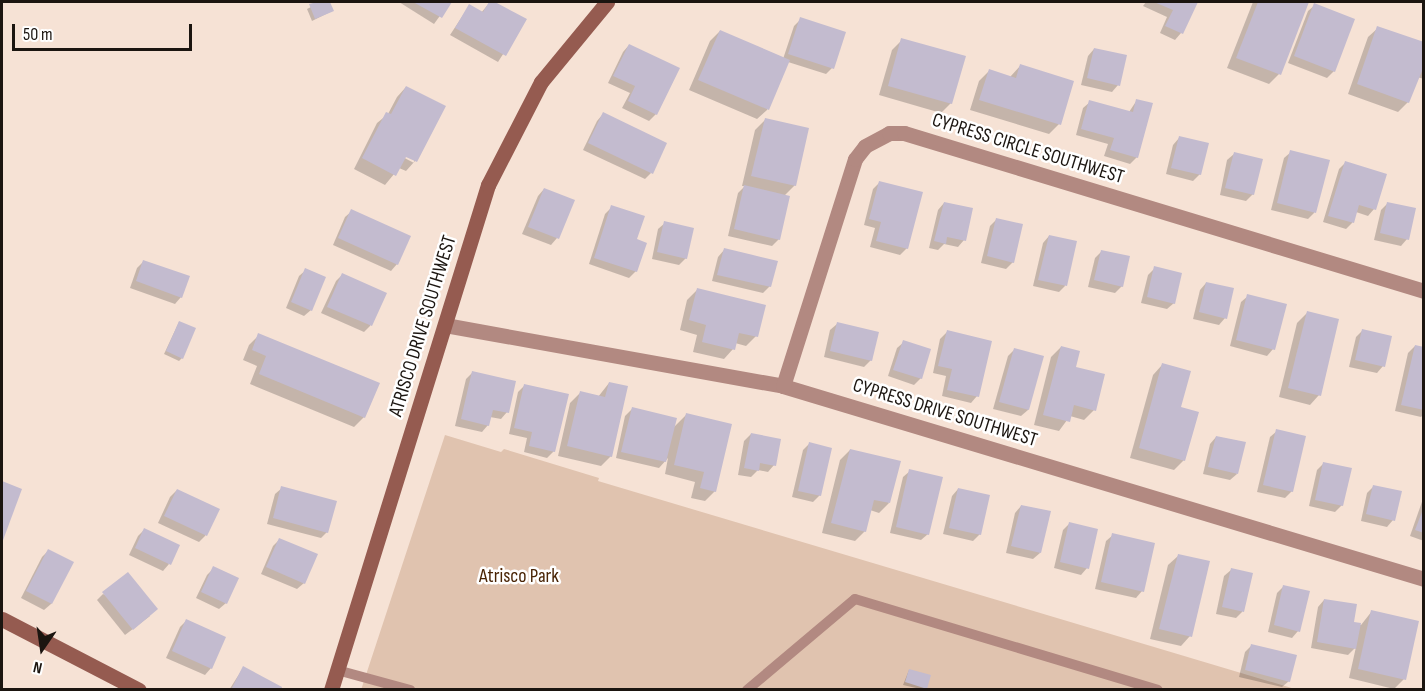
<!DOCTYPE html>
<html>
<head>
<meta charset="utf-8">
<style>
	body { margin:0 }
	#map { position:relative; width:1425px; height:691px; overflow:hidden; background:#f6e2d5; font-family:"Sofia Sans Condensed",sans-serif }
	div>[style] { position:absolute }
	.green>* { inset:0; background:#e0c3af }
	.shadow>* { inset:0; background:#0003 }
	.building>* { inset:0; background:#c3bbcf }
	.lane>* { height:10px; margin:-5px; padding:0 5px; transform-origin:5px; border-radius:5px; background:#b28981 }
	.street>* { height:15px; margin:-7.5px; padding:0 7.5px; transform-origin:7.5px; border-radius:7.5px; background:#b28981 }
	.secondary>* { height:15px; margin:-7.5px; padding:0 7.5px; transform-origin:7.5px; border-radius:7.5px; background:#955b50 }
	span { translate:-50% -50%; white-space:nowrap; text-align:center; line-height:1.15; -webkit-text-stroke:5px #fff; paint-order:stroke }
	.street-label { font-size:20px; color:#1b1510 }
	.park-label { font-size:20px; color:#492405 }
	.frame { position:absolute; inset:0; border:3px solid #1b1510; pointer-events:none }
	.north { position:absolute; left:12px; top:619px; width:60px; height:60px; -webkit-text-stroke:4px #fff; paint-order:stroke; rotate:193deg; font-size:16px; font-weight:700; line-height:24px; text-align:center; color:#1b1510 }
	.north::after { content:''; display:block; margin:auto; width:21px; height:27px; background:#1b1510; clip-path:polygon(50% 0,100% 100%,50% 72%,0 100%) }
	.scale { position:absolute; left:12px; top:24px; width:180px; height:27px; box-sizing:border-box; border:3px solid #1b1510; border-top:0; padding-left:8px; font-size:18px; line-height:21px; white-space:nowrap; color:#1b1510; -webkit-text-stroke:4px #fff; paint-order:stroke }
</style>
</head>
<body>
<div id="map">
	<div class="green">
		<div style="clip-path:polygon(445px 435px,501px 452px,504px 449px,599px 478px,598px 481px,1295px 689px,361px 690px)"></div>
	</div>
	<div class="shadow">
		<div style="clip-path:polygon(321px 2px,328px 2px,332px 11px,312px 21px,307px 9px)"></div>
		<div style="clip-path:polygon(399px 2px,450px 2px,434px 24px)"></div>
		<div style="clip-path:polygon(490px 2px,525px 20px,498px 62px,450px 35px,469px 6px,481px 13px)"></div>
		<div style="clip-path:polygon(1146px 2px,1196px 2px,1181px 33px,1175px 40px,1160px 33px,1167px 17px,1143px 6px)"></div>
		<div style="clip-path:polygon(1253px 2px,1307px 2px,1279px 74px,1269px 84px,1227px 68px)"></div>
		<div style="clip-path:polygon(1315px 5px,1334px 71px,1327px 78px,1288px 63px,1308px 11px)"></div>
		<div style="clip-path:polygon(801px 19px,832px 68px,826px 74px,788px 62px,767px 110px,757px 119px,689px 90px,710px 41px,720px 31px,783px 59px,794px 26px)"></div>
		<div style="clip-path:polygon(1378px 28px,1424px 43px,1424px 79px,1417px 77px,1408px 102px,1398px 112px,1348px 94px,1368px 37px)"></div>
		<div style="clip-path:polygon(902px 40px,951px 103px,941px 113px,879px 95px,892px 50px)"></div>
		<div style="clip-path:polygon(629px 45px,656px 114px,649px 121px,622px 108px,630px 93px,608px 83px,623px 52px)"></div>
		<div style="clip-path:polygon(1094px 49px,1118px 85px,1112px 92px,1081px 85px,1088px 56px)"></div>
		<div style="clip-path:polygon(1020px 66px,1059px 124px,1049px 134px,970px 110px,979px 81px,989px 71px,1010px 77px)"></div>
		<div style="clip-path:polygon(evenodd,406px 87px,444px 106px,415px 161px,406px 171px,399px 168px,385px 185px,354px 169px,377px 123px,388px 114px,397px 97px,406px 87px,400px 152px,414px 159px,414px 163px,399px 155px,400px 152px)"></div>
		<div style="clip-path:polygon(1137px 100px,1137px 157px,1130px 164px,1104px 156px,1108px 144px,1076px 135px,1083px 108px,1090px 102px,1129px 112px)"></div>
		<div style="clip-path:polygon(603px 114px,651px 173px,645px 179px,583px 150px,597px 121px)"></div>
		<div style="clip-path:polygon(765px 120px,795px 185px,784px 196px,779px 239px,772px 246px,728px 236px,738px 193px,745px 186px,742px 186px,755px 130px)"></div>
		<div style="clip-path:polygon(1179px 138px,1200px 174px,1193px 181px,1166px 174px,1173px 145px)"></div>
		<div style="clip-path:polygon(1291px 152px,1328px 161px,1314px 213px,1308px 219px,1271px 210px,1284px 158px)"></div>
		<div style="clip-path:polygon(1234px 154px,1253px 194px,1246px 201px,1220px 195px,1227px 160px)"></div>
		<div style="clip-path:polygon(1345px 163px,1374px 209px,1368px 216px,1356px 212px,1352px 223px,1346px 229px,1323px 222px,1339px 169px)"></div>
		<div style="clip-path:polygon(879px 183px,907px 248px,900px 255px,870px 247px,875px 228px,864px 225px,873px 189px)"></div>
		<div style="clip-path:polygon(544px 189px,573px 201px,557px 238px,551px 245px,522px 234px,538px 196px)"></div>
		<div style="clip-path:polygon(944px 203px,964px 240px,958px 247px,944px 244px,938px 250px,929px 248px,938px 210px)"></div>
		<div style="clip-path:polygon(1388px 203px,1407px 239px,1401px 246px,1374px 240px,1381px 210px)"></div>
		<div style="clip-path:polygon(612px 207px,635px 240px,636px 271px,629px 278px,589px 264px,605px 214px)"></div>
		<div style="clip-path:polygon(352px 211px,397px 264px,391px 271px,333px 245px,345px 217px)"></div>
		<div style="clip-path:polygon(996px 220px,1013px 262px,1006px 269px,981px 263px,990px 226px)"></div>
		<div style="clip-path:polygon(665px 223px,686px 258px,679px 265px,652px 259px,658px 229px)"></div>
		<div style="clip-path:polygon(1049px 236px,1065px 286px,1059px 292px,1033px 286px,1043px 243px)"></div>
		<div style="clip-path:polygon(724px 250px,770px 286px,763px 293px,712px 281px,718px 257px)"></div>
		<div style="clip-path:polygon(1102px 251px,1122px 286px,1115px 293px,1088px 287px,1095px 258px)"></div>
		<div style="clip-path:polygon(143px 262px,181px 297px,175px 304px,130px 288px,137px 268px)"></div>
		<div style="clip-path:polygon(1155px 268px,1174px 303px,1167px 309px,1141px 303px,1148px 275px)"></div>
		<div style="clip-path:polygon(306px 270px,311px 310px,304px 316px,286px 308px,299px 276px)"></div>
		<div style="clip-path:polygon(342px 275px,385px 293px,370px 326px,364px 332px,321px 313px,336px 281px)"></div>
		<div style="clip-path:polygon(1206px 283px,1225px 318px,1219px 325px,1193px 319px,1200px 290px)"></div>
		<div style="clip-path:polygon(697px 290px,756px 336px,746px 346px,735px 343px,733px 349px,724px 359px,693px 352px,697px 335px,680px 330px,687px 300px)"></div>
		<div style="clip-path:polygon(1248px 296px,1273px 349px,1267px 356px,1230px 346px,1241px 302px)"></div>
		<div style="clip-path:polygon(1307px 313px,1319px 395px,1310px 405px,1279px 397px,1297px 323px)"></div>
		<div style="clip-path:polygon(179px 322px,182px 358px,179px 361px,164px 354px)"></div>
		<div style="clip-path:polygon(837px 324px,871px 360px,864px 367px,824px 357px,830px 330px)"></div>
		<div style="clip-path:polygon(1363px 330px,1383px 366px,1377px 373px,1349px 367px,1356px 337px)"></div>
		<div style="clip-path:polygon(947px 332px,977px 396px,971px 403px,942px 396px,946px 376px,933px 373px,940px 339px)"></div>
		<div style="clip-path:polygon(259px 335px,364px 417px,354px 427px,250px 384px,257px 366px,243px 360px,249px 345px)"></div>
		<div style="clip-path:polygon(904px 342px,921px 378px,914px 385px,888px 376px,897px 348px)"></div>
		<div style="clip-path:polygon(1415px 346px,1424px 348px,1424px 414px,1421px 417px,1395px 411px,1408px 353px)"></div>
		<div style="clip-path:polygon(1061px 347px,1094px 410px,1084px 420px,1070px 416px,1059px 431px,1034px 425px,1051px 357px)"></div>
		<div style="clip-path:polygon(1014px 350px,1042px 357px,1028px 410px,1021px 416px,993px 409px,1008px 356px)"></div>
		<div style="clip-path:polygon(1162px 365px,1179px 408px,1184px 460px,1174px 470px,1130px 458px,1153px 375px)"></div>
		<div style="clip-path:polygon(473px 372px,507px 412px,501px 419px,490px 417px,488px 425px,482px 432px,455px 426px,466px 379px)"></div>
		<div style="clip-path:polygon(609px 383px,611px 456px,601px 466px,558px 456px,570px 403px,580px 393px,598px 397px)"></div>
		<div style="clip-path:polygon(525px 385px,554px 451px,547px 458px,524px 452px,527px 438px,509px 434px,518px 392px)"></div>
		<div style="clip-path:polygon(632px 409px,673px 428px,686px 415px,715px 491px,705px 501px,691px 498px,695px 482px,665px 474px,668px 458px,659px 468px,616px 458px,625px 416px)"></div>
		<div style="clip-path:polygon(1277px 431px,1292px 491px,1285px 498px,1257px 492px,1270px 437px)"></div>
		<div style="clip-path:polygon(751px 434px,774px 465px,768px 472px,758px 470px,751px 477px,738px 475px,744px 441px)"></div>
		<div style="clip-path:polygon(1216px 437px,1237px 474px,1230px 480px,1203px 474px,1210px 444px)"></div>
		<div style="clip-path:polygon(809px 444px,820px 495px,813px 502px,792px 497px,803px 450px)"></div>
		<div style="clip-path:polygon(850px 450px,889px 503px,879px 513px,870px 510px,865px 531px,855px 541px,822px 533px,840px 460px)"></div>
		<div style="clip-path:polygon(1324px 463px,1342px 505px,1335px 512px,1309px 506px,1317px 470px)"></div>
		<div style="clip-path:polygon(910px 471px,928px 534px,921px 540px,890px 533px,903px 477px)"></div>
		<div style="clip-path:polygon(2px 483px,20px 490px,2px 539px)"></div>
		<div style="clip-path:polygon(1374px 486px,1393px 520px,1387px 527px,1361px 521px,1367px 493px)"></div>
		<div style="clip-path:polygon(282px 488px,327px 532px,321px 538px,267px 524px,275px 494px)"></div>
		<div style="clip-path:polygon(958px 489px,980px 534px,973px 541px,943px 534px,952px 496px)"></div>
		<div style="clip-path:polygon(177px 490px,218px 510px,205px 536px,199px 542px,158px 523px,170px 497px)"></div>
		<div style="clip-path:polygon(1424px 496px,1424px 541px,1410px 536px)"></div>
		<div style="clip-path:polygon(1021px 506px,1040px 553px,1033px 559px,1006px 553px,1015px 513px)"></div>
		<div style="clip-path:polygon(1069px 524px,1087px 568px,1081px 575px,1054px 568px,1063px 530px)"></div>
		<div style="clip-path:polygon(144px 530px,169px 564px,163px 571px,129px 555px,138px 536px)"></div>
		<div style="clip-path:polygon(1113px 535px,1142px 591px,1136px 598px,1095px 589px,1106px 541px)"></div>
		<div style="clip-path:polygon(280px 539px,304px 583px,297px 589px,261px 574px,273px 546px)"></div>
		<div style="clip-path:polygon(48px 551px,72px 563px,51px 604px,44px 610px,21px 598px,42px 557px)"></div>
		<div style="clip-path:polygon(1178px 556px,1190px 636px,1181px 646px,1150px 639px,1168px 565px)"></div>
		<div style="clip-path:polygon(214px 568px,226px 603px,219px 609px,196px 598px,207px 575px)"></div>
		<div style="clip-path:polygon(1231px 570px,1251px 574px,1242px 612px,1236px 618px,1216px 614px,1224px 576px)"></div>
		<div style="clip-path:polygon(1284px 586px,1298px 631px,1292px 638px,1268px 632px,1277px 593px)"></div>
		<div style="clip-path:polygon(103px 594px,150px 616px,125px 635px,97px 600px)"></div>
		<div style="clip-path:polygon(1324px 600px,1352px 624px,1361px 625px,1372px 611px,1404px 679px,1394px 689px,1349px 678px,1356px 647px,1348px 655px,1311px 648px,1318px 607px)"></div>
		<div style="clip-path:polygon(186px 621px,211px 668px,205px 675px,166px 658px,180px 627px)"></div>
		<div style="clip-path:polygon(1251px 646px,1289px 681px,1282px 687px,1239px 677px,1245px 652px)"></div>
		<div style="clip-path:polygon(243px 668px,279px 690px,229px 690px)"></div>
		<div style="clip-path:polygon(909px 670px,926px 688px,925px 690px,903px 685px)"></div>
	</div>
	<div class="building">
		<div style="clip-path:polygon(317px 2px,330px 2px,334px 11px,315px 19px,309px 4px)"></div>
		<div style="clip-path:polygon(413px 2px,452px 2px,442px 18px)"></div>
		<div style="clip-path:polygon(489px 2px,495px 2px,527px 19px,506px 56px,455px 28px,469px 4px,483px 12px)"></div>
		<div style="clip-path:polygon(1154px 2px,1198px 2px,1183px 34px,1165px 26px,1173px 10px)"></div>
		<div style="clip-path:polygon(1258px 2px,1309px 2px,1281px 75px,1236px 58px)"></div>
		<div style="clip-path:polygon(1314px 3px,1355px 19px,1335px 72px,1294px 56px)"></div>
		<div style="clip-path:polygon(800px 17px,846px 32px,834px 69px,788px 54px)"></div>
		<div style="clip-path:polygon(1377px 26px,1424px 42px,1424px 66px,1409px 103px,1357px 84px)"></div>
		<div style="clip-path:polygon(720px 30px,790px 60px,769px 110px,698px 80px)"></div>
		<div style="clip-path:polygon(901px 38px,966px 56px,952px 104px,888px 86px)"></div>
		<div style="clip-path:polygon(629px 44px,680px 68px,657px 115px,628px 101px,635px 86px,613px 76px)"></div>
		<div style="clip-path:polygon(1094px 48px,1127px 55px,1120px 86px,1087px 78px)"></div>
		<div style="clip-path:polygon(1020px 64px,1074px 81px,1061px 125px,979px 100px,989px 69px,1016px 78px)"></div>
		<div style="clip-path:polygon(406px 86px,446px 106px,417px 162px,406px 157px,396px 176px,362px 158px,386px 112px,391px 114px)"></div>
		<div style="clip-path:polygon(1136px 99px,1153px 103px,1138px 158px,1110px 150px,1114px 138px,1081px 129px,1089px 100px,1133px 112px)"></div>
		<div style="clip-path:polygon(603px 112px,667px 143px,653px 174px,588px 143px)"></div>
		<div style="clip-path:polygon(765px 118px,809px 128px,796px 186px,751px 176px)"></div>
		<div style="clip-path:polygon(1179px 136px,1209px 143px,1201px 175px,1171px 168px)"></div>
		<div style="clip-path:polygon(1290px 150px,1330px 160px,1316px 213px,1277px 203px)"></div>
		<div style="clip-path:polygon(1234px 152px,1263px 159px,1254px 195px,1225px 188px)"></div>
		<div style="clip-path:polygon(1345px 161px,1387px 174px,1376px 210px,1359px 205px,1354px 223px,1328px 216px)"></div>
		<div style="clip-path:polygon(879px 181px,923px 192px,908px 249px,876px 241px,881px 222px,869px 219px)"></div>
		<div style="clip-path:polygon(744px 185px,790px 196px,780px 240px,734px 229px)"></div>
		<div style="clip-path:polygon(544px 188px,575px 200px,559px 239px,528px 227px)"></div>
		<div style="clip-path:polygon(944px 202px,973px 208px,966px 241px,947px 237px,946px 244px,934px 241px)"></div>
		<div style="clip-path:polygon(1387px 202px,1416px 208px,1409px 240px,1380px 233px)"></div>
		<div style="clip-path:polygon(611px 205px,645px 216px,637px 239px,647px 243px,637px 272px,594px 258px)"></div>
		<div style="clip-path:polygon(351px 209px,411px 236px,398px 265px,338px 238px)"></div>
		<div style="clip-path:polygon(996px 218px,1023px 224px,1014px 263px,987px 256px)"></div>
		<div style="clip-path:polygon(664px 221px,694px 228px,687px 259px,657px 252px)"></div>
		<div style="clip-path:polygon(1049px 235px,1077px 241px,1067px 286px,1038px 280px)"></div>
		<div style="clip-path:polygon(724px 248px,778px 261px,771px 287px,717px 275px)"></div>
		<div style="clip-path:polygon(1101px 250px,1130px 256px,1123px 287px,1094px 280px)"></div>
		<div style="clip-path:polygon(143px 260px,190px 276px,182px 298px,136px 281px)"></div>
		<div style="clip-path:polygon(1154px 266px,1182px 273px,1175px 304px,1147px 297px)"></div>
		<div style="clip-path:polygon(305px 268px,326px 277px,312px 311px,291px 302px)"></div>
		<div style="clip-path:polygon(342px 273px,387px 293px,372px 326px,327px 307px)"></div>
		<div style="clip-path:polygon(1206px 282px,1234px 288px,1227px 319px,1199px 312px)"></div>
		<div style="clip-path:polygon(697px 288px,766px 305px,758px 337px,739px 333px,735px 350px,702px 342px,706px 325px,689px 320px)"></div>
		<div style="clip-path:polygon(1247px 294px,1287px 304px,1275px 350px,1236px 340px)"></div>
		<div style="clip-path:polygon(1307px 311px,1339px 319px,1321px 396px,1288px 388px)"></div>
		<div style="clip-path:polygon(179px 321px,196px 328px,183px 359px,166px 351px)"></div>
		<div style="clip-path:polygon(837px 322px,879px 332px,872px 361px,830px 351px)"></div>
		<div style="clip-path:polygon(1362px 329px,1392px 336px,1385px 367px,1355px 360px)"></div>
		<div style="clip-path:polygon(947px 330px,992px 341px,979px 397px,947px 390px,952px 369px,938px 366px)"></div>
		<div style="clip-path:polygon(258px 333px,380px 383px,365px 418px,259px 374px,266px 356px,252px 350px)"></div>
		<div style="clip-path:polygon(903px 340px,931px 349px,922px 379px,893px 370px)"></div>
		<div style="clip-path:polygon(1415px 345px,1424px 347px,1424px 410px,1401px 405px)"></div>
		<div style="clip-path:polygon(1061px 346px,1080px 351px,1076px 367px,1105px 374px,1096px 411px,1074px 405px,1070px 422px,1043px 415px)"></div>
		<div style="clip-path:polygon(1014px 348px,1044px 356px,1029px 410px,999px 402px)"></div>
		<div style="clip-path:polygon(1162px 363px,1191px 371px,1181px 407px,1199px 412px,1185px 461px,1139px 448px)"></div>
		<div style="clip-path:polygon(472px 371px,516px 381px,509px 413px,493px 410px,489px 426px,461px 419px)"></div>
		<div style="clip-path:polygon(609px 382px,628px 386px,612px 457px,567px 446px,580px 391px,605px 397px)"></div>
		<div style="clip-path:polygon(524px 384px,569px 394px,555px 452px,529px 446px,532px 432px,514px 428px)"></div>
		<div style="clip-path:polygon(632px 407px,677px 418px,666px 462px,621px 452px)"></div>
		<div style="clip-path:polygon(686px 413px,732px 424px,716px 492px,700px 488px,704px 472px,674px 465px)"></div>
		<div style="clip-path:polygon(1276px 429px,1306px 436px,1293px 492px,1263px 485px)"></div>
		<div style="clip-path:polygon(751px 433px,781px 439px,776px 466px,760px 463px,759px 471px,744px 468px)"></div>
		<div style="clip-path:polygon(1216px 436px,1246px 442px,1238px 474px,1208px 467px)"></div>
		<div style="clip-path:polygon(809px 442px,832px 448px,821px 496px,798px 491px)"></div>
		<div style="clip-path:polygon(850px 449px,901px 461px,890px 503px,874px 500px,866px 532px,831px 523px)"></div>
		<div style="clip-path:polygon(1323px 462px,1352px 468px,1343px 506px,1315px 500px)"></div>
		<div style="clip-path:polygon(909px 469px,943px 477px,929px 535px,896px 527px)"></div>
		<div style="clip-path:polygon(2px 481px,22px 489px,2px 543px)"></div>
		<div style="clip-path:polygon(1373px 485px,1402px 491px,1395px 521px,1366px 514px)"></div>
		<div style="clip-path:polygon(281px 486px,337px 501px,328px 533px,273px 518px)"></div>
		<div style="clip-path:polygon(958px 488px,990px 495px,981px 535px,949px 528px)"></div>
		<div style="clip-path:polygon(177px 489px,220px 509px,207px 536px,164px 516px)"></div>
		<div style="clip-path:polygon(1021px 505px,1051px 511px,1041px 553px,1011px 546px)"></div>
		<div style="clip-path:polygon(1424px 507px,1424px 533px,1415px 530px)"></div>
		<div style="clip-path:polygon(1069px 522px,1098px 529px,1089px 569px,1060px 562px)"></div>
		<div style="clip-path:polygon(144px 528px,180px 545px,171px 565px,135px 548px)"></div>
		<div style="clip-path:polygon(1112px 533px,1155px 543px,1144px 592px,1101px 582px)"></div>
		<div style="clip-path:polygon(279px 538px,318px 554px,305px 584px,266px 567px)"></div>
		<div style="clip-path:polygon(48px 549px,74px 562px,52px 604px,26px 591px)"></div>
		<div style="clip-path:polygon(1178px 554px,1210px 561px,1192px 637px,1159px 629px)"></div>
		<div style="clip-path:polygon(213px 566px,239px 578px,227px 604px,201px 592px)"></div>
		<div style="clip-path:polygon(1231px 568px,1253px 573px,1244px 612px,1222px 607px)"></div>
		<div style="clip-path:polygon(128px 572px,158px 609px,133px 630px,102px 592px)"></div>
		<div style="clip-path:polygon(1283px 585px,1310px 591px,1300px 632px,1274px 625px)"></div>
		<div style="clip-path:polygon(1324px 599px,1357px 604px,1354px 622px,1361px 623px,1356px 649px,1317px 642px)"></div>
		<div style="clip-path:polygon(1371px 610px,1419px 621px,1406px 680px,1358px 669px)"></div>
		<div style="clip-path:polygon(186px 619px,226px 637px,212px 669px,172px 651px)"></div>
		<div style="clip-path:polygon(1251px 644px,1297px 655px,1290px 682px,1245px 670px)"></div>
		<div style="clip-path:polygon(243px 666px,282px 687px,281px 690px,231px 690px)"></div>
		<div style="clip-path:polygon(909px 669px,931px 675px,927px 689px,905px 682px)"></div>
	</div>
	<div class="lane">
		<div style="left:337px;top:670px;width:76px;rotate:15.3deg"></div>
		<div style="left:747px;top:690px;width:141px;rotate:-40.1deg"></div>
		<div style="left:855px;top:599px;width:316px;rotate:16.7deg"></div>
	</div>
	<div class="street">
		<div style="left:445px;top:325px;width:343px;rotate:10.2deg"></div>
		<div style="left:783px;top:386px;width:669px;rotate:16.76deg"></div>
		<div style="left:783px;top:386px;width:238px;rotate:-72.4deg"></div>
		<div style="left:855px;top:159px;width:16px;rotate:-52deg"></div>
		<div style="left:865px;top:146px;width:27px;rotate:-28deg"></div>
		<div style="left:889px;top:133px;width:15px"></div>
		<div style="left:904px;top:133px;width:543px;rotate:16.9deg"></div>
	</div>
	<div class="secondary">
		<div style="left:2px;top:619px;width:154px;rotate:27.4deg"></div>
		<div style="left:331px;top:690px;width:529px;rotate:-72.73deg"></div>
		<div style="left:488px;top:185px;width:116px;rotate:-62.8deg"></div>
		<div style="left:541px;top:82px;width:104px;rotate:-50.5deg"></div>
	</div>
	<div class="street-label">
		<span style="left:1028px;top:149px;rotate:17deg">CYPRESS CIRCLE SOUTHWEST</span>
		<span style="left:423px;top:326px;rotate:-73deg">ATRISCO DRIVE SOUTHWEST</span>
		<span style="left:945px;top:413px;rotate:17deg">CYPRESS DRIVE SOUTHWEST</span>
	</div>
	<div class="park-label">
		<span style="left:519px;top:576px">Atrisco Park</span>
	</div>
	<div class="frame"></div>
	<div class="north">N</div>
	<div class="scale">50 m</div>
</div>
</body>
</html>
